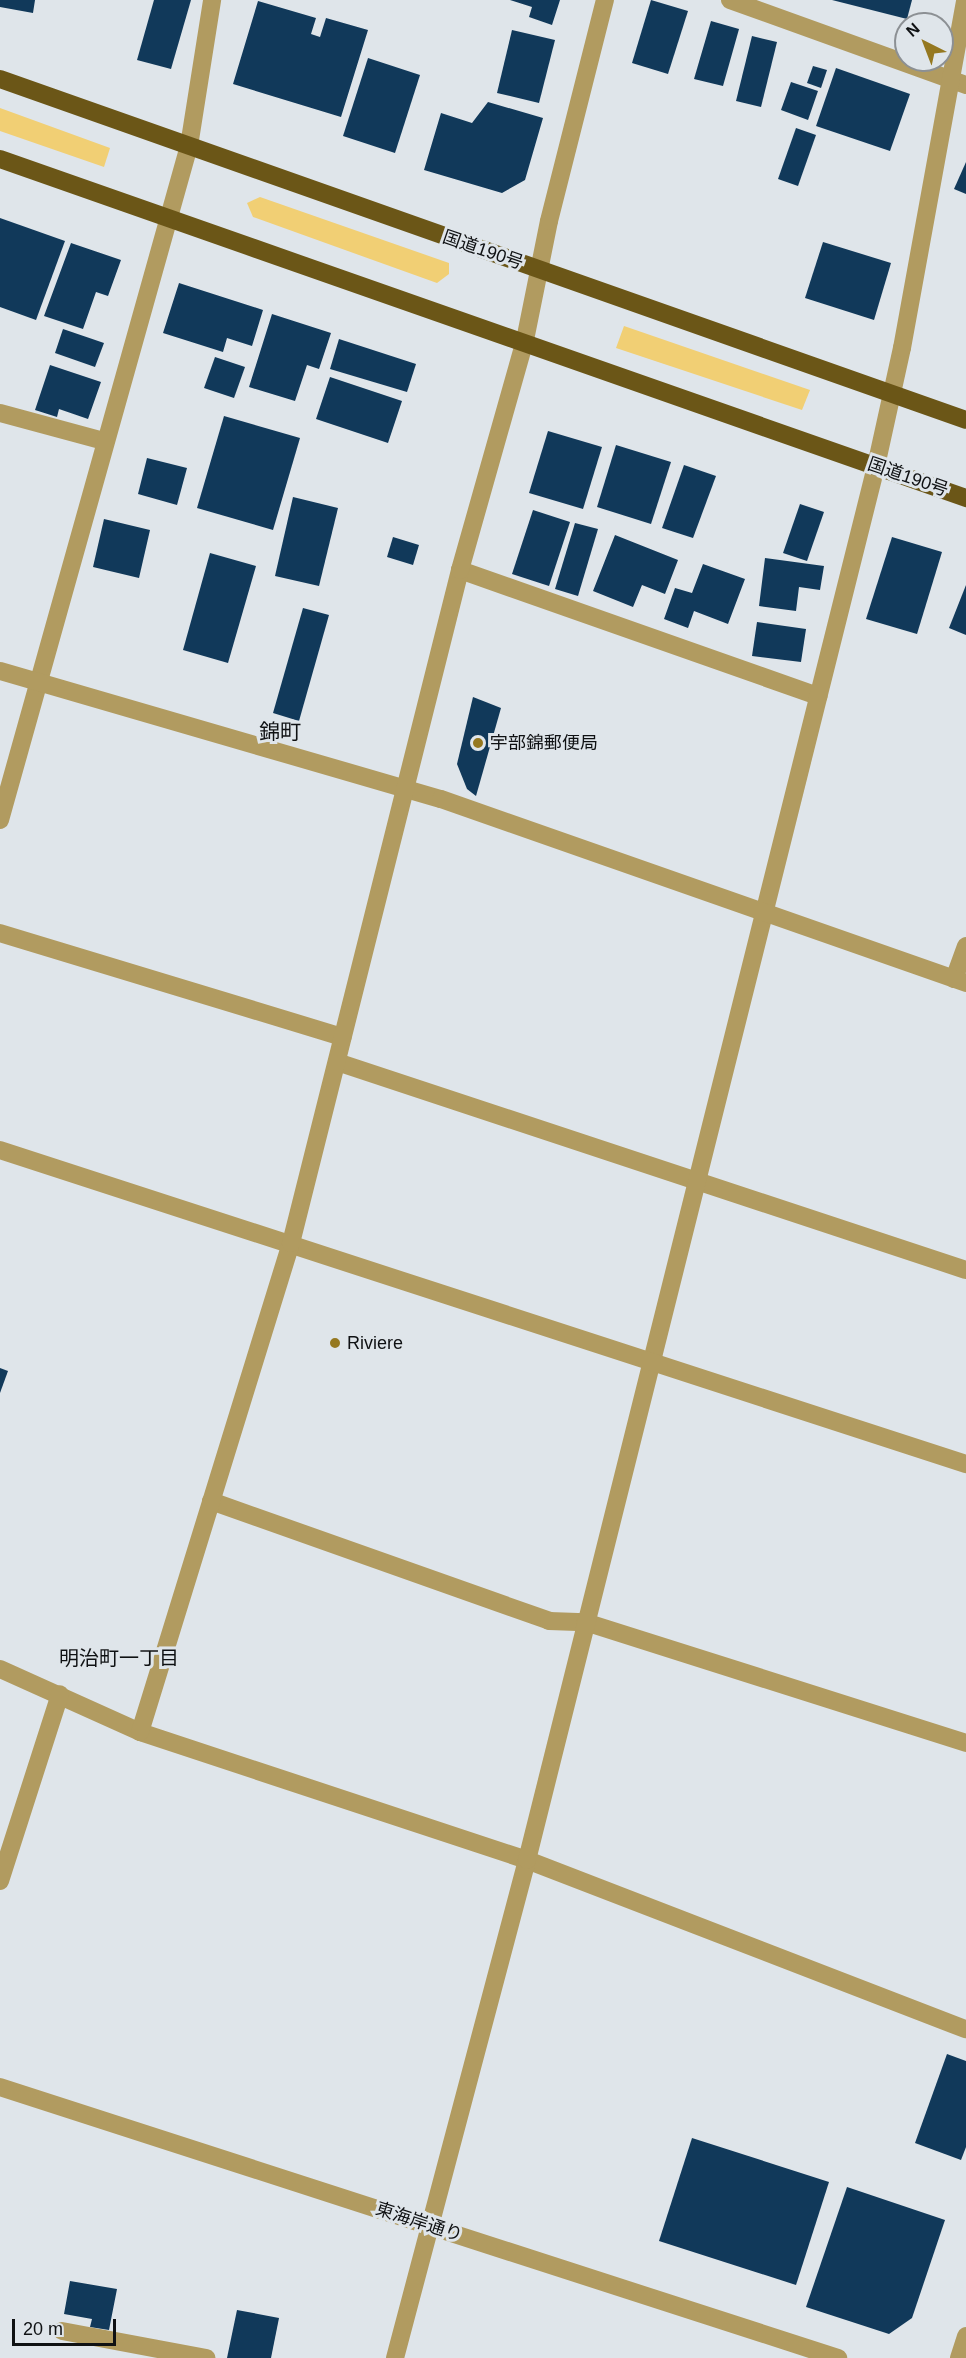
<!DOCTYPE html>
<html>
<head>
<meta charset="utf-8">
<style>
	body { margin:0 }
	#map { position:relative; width:966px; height:2358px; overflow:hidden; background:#dfe5ea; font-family:Helvetica,"Noto Sans JP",sans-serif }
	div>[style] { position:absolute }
	.green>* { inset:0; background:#f1cf74 }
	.building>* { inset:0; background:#11395a }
	.minor>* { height:18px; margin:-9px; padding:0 9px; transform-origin:9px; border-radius:9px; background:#b19b60 }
	.tertiary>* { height:18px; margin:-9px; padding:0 9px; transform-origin:9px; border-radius:9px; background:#b19b60 }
	.trunk>* { height:18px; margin:-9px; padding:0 9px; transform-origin:9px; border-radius:9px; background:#6b5617 }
	.dots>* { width:16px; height:16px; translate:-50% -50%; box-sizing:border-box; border:3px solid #dfe5ea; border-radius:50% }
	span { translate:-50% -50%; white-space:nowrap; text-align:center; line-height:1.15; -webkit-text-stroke:6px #dfe5ea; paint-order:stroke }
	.street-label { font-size:18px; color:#0f1113 }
	.poi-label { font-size:18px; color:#0f1113 }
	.left { translate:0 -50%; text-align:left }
	.neighbourhood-label { font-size:20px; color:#0f1113 }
	.quarter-label { font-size:21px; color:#0f1113 }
	.north { position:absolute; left:894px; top:12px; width:60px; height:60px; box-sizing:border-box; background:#dfe5ea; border:2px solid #8c9094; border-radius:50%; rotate:318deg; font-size:16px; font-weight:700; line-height:24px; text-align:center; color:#0f1113 }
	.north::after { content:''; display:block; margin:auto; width:21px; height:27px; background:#957820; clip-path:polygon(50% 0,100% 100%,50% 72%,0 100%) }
	.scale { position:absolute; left:12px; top:2319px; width:104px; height:27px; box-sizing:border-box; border:3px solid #0f1113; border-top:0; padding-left:8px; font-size:18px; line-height:21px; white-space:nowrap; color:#0f1113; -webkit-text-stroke:4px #dfe5ea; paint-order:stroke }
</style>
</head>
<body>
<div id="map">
	<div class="green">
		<div style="clip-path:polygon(0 108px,110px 148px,104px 167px,0 131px)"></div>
		<div style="clip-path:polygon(260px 197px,449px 263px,449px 274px,437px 283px,253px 217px,247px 203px)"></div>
		<div style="clip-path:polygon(624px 326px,810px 390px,802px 410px,616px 348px)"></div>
	</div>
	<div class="building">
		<div style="clip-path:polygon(0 0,35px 0,33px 13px,0 7px)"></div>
		<div style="clip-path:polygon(154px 0,191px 0,171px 69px,137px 60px)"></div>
		<div style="clip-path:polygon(510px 0,560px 0,552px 25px,529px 17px,532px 7px)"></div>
		<div style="clip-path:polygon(651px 0,688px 11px,668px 74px,632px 63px)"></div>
		<div style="clip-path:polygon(832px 0,912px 0,907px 19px)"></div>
		<div style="clip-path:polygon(258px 1px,316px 18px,311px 34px,320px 37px,326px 18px,368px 30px,341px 117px,233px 84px)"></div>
		<div style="clip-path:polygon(711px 21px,739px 29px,723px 86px,694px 79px)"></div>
		<div style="clip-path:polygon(512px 30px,555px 40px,539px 103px,497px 93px)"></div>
		<div style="clip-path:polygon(752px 36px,777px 42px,761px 107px,736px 101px)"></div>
		<div style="clip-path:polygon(368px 58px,420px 75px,395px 153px,343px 136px)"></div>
		<div style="clip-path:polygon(813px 66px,827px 70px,821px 88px,807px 83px)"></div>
		<div style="clip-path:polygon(836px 68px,910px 94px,890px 151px,816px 126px)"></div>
		<div style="clip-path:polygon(791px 82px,818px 91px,808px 120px,781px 110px)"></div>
		<div style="clip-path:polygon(488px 102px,543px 118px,525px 180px,502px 193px,424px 170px,441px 113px,472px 123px)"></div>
		<div style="clip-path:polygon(796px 128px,816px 135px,798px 186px,778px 179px)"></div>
		<div style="clip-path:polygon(966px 162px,966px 194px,954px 189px)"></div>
		<div style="clip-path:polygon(0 218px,65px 241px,36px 320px,0 307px)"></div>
		<div style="clip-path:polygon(823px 242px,891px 263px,874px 320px,805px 298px)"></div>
		<div style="clip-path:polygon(71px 243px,121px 260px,108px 296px,96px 292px,83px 329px,44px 316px)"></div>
		<div style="clip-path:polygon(179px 283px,263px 310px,252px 346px,227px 338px,223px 352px,163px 333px)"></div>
		<div style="clip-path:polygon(272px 314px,331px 333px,319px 369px,307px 365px,295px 401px,249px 387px)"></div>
		<div style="clip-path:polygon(63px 329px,104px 343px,95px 367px,55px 353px)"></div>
		<div style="clip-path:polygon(339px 339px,416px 364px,407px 392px,330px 369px)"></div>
		<div style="clip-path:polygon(215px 357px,245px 367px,234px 398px,204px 388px)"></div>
		<div style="clip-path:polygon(50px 365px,101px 382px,88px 419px,59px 409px,57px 417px,35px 410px)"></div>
		<div style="clip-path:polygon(330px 377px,402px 401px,388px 443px,316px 419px)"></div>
		<div style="clip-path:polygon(224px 416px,300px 438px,273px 530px,197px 508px)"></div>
		<div style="clip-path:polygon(548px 431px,602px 447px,583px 509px,529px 493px)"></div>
		<div style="clip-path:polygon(616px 445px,671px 462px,651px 524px,597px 507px)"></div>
		<div style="clip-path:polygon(147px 458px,187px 468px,177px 505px,138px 494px)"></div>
		<div style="clip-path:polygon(684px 465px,716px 476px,693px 538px,662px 528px)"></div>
		<div style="clip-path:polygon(293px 497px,338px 508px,319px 586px,275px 576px)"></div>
		<div style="clip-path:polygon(800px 504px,824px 512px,807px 561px,783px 553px)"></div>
		<div style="clip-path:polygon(533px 510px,570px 522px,549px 586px,512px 574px)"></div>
		<div style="clip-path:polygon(104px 519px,150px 530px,139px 578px,93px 567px)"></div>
		<div style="clip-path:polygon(575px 523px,598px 529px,578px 596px,555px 589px)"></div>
		<div style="clip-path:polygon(615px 535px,678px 560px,665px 594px,642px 585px,633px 607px,593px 591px)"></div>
		<div style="clip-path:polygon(393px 537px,419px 545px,413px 565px,387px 557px)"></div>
		<div style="clip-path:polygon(892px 537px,942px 552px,917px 634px,866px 619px)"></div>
		<div style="clip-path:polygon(210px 553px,256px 566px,228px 663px,183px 650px)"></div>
		<div style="clip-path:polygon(765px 558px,824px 566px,820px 590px,799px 587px,796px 611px,759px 606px)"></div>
		<div style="clip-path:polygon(703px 564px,745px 579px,728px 624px,694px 611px,688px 628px,664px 619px,675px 588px,692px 593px)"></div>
		<div style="clip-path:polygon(966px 585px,966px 635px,949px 628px)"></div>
		<div style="clip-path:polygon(303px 608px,329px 615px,299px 721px,273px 713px)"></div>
		<div style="clip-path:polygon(757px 622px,806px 629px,801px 662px,752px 656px)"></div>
		<div style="clip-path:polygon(473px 697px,501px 708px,476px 796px,467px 789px,457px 764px)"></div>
		<div style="clip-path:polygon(0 1368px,8px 1371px,0 1393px)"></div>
		<div style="clip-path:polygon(947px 2054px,966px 2061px,966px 2147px,961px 2160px,915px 2143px)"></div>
		<div style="clip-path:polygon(692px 2138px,829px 2182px,796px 2285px,659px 2241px)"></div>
		<div style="clip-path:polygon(847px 2187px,945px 2220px,912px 2318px,889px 2334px,806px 2307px)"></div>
		<div style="clip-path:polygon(70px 2281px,117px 2289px,109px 2330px,90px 2327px,92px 2319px,64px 2314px)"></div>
		<div style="clip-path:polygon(237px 2310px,279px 2318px,271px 2358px,227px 2358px)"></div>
	</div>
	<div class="minor">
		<div style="left:730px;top:0;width:251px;rotate:19.8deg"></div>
		<div style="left:0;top:413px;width:108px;rotate:15.1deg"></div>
		<div style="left:460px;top:570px;width:380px;rotate:19.4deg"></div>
		<div style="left:0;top:820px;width:700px;rotate:-74.34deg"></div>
		<div style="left:189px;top:146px;width:148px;rotate:-81deg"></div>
		<div style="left:0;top:933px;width:358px;rotate:16.9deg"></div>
		<div style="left:954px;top:979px;width:35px;rotate:-70deg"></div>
		<div style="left:337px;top:1062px;width:662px;rotate:18.3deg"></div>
		<div style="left:211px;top:1501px;width:359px;rotate:19.5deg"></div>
		<div style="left:549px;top:1621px;width:36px;rotate:2deg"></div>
		<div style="left:585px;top:1622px;width:400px;rotate:17.6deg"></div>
		<div style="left:0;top:1669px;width:154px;rotate:24.2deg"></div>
		<div style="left:140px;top:1732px;width:408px;rotate:18.3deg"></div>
		<div style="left:527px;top:1860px;width:470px;rotate:21.1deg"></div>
		<div style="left:0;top:1881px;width:196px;rotate:-72.2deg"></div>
		<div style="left:62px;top:2331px;width:147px;rotate:10.6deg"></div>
		<div style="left:395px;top:2358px;width:515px;rotate:-75.15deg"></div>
		<div style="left:527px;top:1860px;width:1437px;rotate:-75.94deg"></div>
	</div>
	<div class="tertiary">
		<div style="left:876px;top:466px;width:121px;rotate:-77.6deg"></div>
		<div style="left:902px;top:348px;width:354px;rotate:-79.7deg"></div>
		<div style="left:0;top:671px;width:459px;rotate:16.2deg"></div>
		<div style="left:441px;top:799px;width:556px;rotate:19.31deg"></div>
		<div style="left:0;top:1150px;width:1016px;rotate:18.01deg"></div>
		<div style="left:140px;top:1732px;width:512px;rotate:-72.84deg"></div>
		<div style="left:291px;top:1243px;width:694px;rotate:-75.9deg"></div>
		<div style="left:460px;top:570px;width:239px;rotate:-74.2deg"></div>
		<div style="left:525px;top:340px;width:121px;rotate:-78.6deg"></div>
		<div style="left:549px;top:221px;width:228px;rotate:-75.8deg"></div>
		<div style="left:0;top:2087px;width:881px;rotate:17.92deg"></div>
		<div style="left:959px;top:2358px;width:23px;rotate:-72deg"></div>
	</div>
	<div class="trunk">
		<div style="left:0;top:79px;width:1024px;rotate:19.44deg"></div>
		<div style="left:0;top:159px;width:1024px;rotate:19.34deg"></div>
	</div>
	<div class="dots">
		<div style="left:478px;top:743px;background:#957820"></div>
		<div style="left:335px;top:1343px;background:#957820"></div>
	</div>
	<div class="street-label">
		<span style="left:483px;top:250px;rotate:19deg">国道190号</span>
		<span style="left:908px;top:477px;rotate:19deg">国道190号</span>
		<span style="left:419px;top:2222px;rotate:18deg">東海岸通り</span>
	</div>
	<div class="poi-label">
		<span class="left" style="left:490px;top:743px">宇部錦郵便局</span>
		<span class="left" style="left:347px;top:1343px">Riviere</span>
	</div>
	<div class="neighbourhood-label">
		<span style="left:119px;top:1658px">明治町一丁目</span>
	</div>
	<div class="quarter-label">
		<span style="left:280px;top:732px">錦町</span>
	</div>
	<div class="north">N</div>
	<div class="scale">20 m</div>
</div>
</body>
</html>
